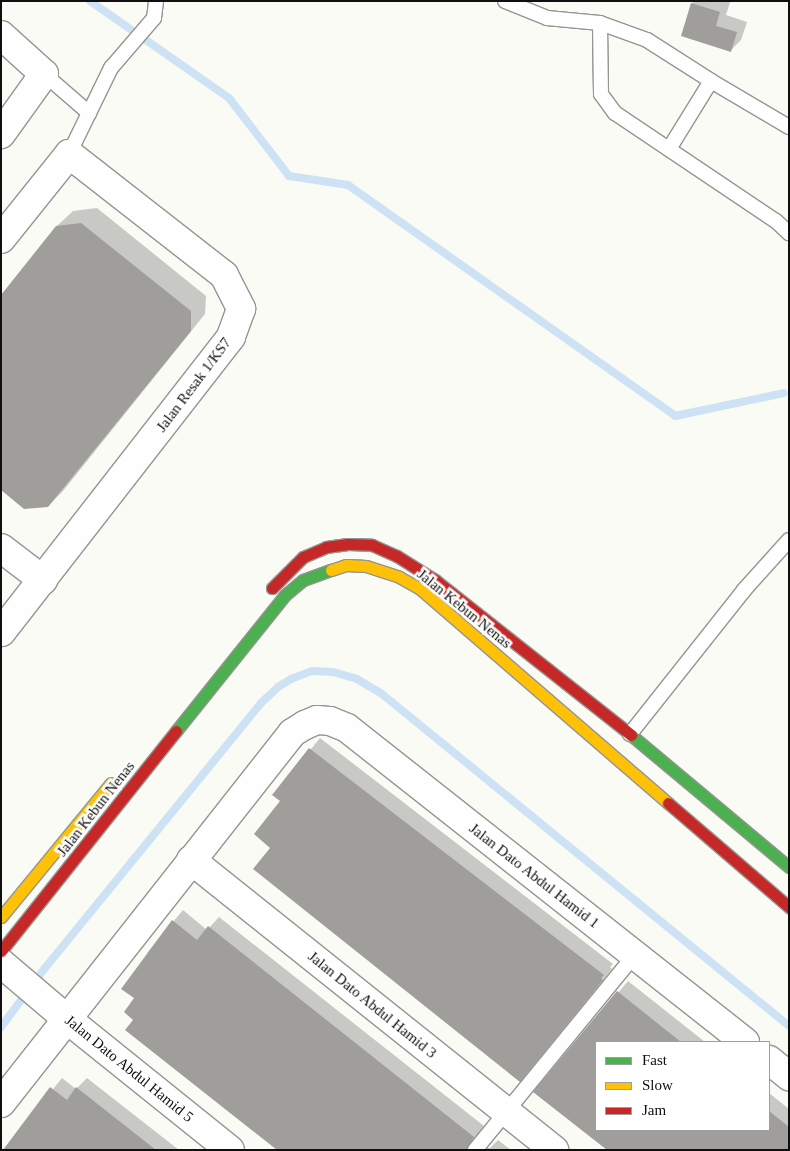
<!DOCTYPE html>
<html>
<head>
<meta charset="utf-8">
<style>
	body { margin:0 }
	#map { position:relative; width:790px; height:1151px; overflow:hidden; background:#fbfbf5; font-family:Georgia,serif }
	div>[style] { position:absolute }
	.shadow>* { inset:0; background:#0003 }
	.stream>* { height:8px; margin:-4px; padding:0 4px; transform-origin:4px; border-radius:4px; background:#cde2f4 }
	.building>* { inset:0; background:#9f9e9a }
	.roads { filter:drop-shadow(1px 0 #959593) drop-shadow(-1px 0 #959593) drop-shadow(0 1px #959593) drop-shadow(0 -1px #959593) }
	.lane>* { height:14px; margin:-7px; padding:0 7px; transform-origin:7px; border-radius:7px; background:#fefefe }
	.street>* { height:28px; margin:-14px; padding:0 14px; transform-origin:14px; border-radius:14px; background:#fefefe }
	.fast>* { height:11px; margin:-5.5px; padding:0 5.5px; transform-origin:5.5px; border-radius:5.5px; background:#4caf50 }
	.slow>* { height:11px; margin:-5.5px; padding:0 5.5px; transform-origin:5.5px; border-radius:5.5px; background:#ffc107 }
	.jam>* { height:11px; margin:-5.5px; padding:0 5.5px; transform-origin:5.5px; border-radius:5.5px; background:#c62828 }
	span { translate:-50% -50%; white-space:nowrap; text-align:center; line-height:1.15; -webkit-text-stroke:5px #fff; paint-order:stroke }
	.street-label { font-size:15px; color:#0f0f0f }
	.frame { position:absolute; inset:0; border:2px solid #0f0f0f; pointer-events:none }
	.legend { position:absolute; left:595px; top:1041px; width:175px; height:90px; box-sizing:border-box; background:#fff; border:1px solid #9f9f9f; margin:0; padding:6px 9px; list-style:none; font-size:15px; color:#0f0f0f }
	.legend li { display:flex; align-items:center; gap:10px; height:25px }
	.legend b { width:25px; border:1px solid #9f9f9f }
</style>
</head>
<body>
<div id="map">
	<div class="shadow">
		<div style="clip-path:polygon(694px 1px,730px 2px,726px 15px,747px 22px,741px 40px,731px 50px,692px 4px)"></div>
		<div style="clip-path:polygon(97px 208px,206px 296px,205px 314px,63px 491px,48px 506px,57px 226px,73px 211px)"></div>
		<div style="clip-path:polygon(320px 738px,613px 964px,610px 967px,612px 969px,530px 1070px,272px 847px,282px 801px,274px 795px)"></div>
		<div style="clip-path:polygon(183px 910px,207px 930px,219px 917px,484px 1126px,476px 1137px,480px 1147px,490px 1148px,498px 1140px,511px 1150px,280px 1150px,135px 1019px,136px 998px,149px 954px,147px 953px)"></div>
		<div style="clip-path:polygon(628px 981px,705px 1042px,596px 1042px,596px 1130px,769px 1130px,769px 1093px,789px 1109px,789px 1150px,608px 1150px,535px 1092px)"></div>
		<div style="clip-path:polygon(62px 1078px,76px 1089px,87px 1078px,179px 1150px,4px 1150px)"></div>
	</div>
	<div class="stream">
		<div style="left:90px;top:1px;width:169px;rotate:34.9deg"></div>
		<div style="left:229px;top:98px;width:98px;rotate:52.4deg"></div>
		<div style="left:289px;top:176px;width:60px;rotate:8.7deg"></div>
		<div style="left:348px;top:185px;width:400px;rotate:35.2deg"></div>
		<div style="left:675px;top:416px;width:111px;rotate:-11.9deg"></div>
		<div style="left:1px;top:1027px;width:74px;rotate:-53.3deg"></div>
		<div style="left:45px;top:968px;width:342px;rotate:-50.8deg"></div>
		<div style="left:261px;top:703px;width:23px;rotate:-43deg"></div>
		<div style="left:278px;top:687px;width:15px;rotate:-32deg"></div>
		<div style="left:291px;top:679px;width:22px;rotate:-21deg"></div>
		<div style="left:312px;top:671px;width:21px;rotate:3deg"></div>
		<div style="left:333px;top:672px;width:25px;rotate:16deg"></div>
		<div style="left:357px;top:679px;width:29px;rotate:31deg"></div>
		<div style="left:382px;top:694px;width:525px;rotate:39.2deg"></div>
	</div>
	<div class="building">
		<div style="clip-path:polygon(691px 3px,720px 12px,716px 26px,737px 32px,731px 52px,681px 36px)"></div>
		<div style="clip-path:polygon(81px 223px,191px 311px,191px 331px,48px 507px,24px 509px,1px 490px,1px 295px,56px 226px)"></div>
		<div style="clip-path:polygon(309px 748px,604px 975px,601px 978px,603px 980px,520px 1082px,253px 869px,270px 848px,254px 834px,280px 801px,272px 795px)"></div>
		<div style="clip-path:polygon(172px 920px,197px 940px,208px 926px,474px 1137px,466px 1150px,277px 1150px,125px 1030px,133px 1020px,124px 1012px,134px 998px,121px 989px)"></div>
		<div style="clip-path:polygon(617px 991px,681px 1042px,596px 1042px,596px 1130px,769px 1130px,769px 1111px,789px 1127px,789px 1150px,607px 1150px,533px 1092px)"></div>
		<div style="clip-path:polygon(50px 1087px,67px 1100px,76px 1087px,156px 1150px,3px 1150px)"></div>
	</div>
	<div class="roads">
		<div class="lane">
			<div style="left:505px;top:1px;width:45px;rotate:22deg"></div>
			<div style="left:547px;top:18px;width:53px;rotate:5.4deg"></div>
			<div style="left:600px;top:23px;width:50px;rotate:19.9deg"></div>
			<div style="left:647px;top:40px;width:76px;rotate:32.6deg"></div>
			<div style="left:711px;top:81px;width:91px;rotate:30.5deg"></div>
			<div style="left:600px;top:23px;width:71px;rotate:89.2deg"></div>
			<div style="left:601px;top:94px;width:24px;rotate:54deg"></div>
			<div style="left:615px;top:113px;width:194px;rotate:33.9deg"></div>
			<div style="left:776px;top:221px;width:18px;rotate:43deg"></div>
			<div style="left:44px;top:74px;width:60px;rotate:40.9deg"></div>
			<div style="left:669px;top:149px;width:80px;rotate:-58.3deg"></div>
			<div style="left:69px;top:154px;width:96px;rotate:-64deg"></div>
			<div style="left:111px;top:68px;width:66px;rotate:-49.3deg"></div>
			<div style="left:154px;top:18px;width:17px;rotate:-83deg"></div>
			<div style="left:630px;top:734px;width:184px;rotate:-51.6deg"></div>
			<div style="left:744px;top:590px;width:67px;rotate:-48deg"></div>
			<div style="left:475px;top:1150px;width:251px;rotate:-50.7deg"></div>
		</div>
		<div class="street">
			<div style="left:1px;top:35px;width:58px;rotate:42.2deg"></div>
			<div style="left:44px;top:74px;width:74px;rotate:125.6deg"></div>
			<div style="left:1px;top:239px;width:109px;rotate:-51.3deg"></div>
			<div style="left:69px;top:154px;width:197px;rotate:38deg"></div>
			<div style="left:224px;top:275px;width:38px;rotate:63deg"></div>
			<div style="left:241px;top:309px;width:30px;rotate:110deg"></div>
			<div style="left:231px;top:337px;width:374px;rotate:127.9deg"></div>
			<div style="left:1px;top:548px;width:53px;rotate:37.3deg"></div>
			<div style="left:191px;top:860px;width:465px;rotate:38.6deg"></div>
			<div style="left:1px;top:963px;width:87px;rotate:40.3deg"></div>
			<div style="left:67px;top:1019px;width:209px;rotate:38.8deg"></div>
			<div style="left:769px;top:1060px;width:26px;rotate:39deg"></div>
			<div style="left:1px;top:1103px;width:471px;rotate:-51.8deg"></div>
			<div style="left:292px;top:733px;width:15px;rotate:-32deg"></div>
			<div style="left:305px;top:725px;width:13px;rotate:-23deg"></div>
			<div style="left:317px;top:720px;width:13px;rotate:4deg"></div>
			<div style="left:330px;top:721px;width:18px;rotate:22deg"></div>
			<div style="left:347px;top:728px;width:507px;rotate:38.27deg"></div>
		</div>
		<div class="fast">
			<div style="left:176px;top:731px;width:174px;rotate:-51.3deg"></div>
			<div style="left:285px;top:595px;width:23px;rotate:-40deg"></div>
			<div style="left:303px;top:580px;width:30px;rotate:-20deg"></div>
			<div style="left:631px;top:735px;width:206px;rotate:39.9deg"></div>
		</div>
		<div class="slow">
			<div style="left:331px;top:570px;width:16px;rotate:-18deg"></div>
			<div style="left:346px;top:565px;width:20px;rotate:3deg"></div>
			<div style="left:366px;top:566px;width:35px;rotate:18deg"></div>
			<div style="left:399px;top:577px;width:23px;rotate:29deg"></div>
			<div style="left:419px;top:588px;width:329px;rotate:40.8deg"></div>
			<div style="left:1px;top:917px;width:173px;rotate:-50.6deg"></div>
		</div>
		<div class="jam">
			<div style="left:272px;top:588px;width:44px;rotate:-45deg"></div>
			<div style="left:303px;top:557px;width:25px;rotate:-23deg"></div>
			<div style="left:326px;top:547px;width:22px;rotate:-8deg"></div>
			<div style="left:348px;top:544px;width:24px;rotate:2deg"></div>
			<div style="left:372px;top:545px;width:27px;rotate:24deg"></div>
			<div style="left:397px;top:556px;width:45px;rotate:32.3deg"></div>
			<div style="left:435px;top:580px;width:250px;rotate:38.3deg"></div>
			<div style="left:668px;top:803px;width:160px;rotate:40.7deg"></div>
			<div style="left:1px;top:951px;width:281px;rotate:-51.5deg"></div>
		</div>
	</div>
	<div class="street-label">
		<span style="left:194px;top:385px;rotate:-53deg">Jalan Resak 1/KS7</span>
		<span style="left:464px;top:609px;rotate:39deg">Jalan Kebun Nenas</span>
		<span style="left:96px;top:809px;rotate:-52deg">Jalan Kebun Nenas</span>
		<span style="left:534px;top:876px;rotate:38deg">Jalan Dato Abdul Hamid 1</span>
		<span style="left:372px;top:1005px;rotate:39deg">Jalan Dato Abdul Hamid 3</span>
		<span style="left:129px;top:1069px;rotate:39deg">Jalan Dato Abdul Hamid 5</span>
	</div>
	<div class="frame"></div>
	<ul class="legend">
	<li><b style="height:6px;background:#4caf50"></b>Fast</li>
	<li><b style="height:6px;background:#ffc107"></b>Slow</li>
	<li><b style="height:6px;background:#c62828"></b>Jam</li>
	</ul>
</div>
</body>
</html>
